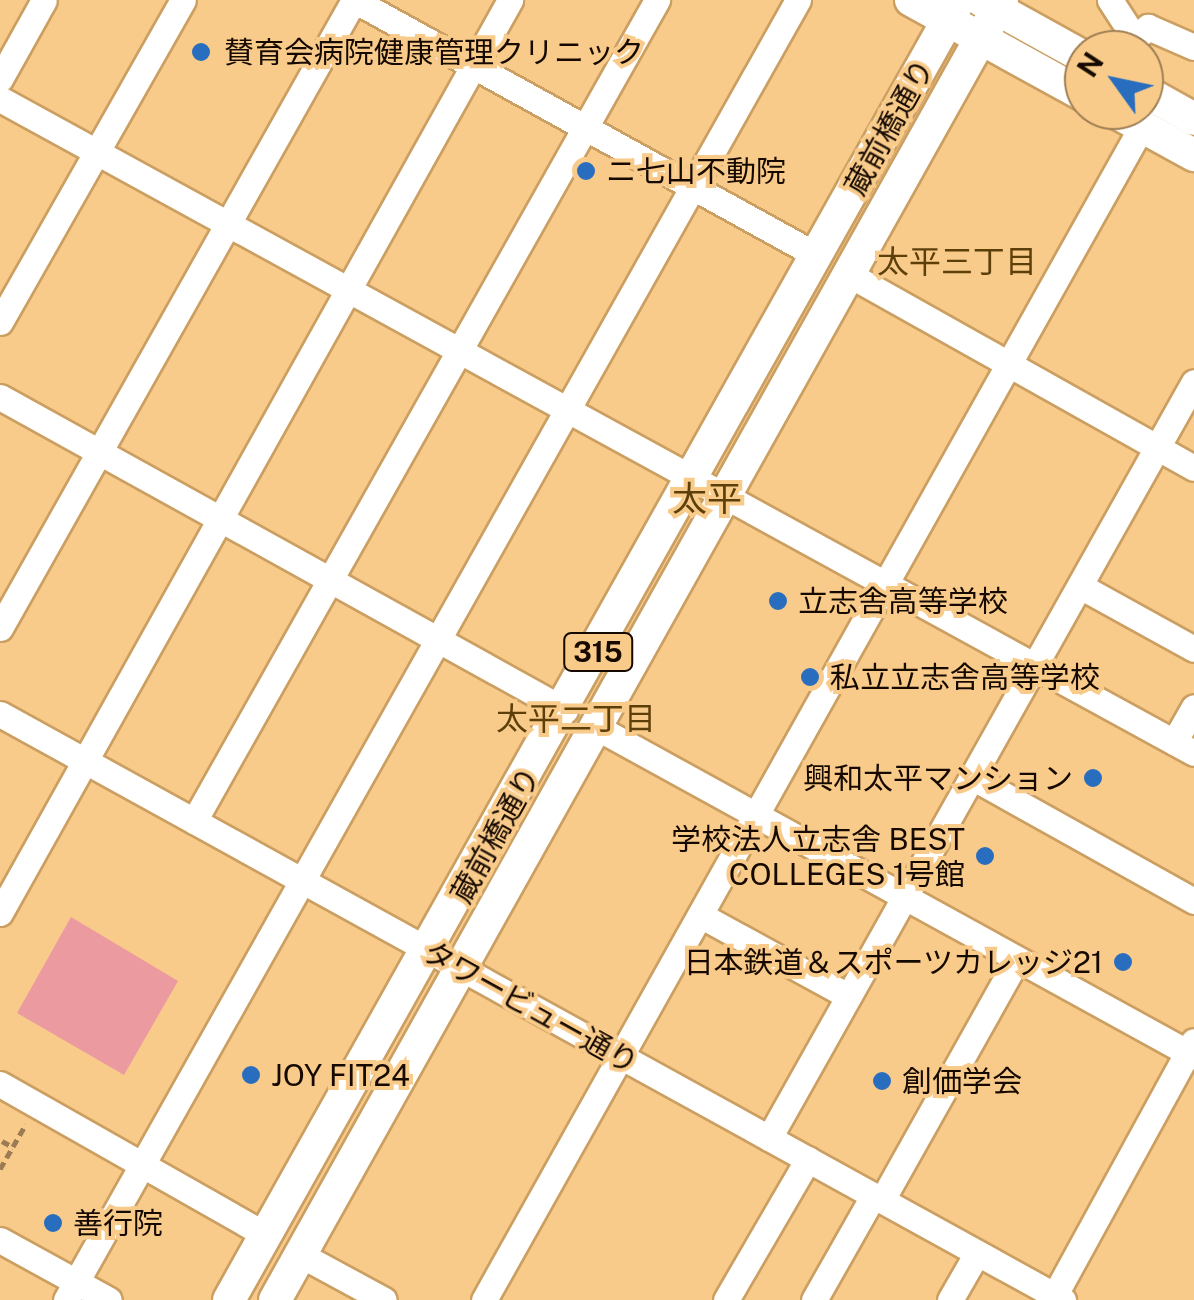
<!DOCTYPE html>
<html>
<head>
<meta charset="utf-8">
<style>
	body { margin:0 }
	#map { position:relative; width:1194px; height:1300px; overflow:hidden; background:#f9cb8b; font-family:"Public Sans","Noto Sans JP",sans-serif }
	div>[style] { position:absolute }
	.green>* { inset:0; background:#eb9ba0 }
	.path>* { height:5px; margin-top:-2.5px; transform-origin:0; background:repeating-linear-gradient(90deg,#9c7c52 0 8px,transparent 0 13px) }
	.roads { filter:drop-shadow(2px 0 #cb9f61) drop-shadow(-2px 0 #cb9f61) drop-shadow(0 2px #cb9f61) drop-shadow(0 -2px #cb9f61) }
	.minor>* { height:25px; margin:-12.5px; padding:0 12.5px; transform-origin:12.5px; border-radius:12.5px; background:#fff }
	.major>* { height:32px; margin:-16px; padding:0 16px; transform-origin:16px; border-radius:16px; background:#fff }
	.dots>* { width:28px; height:28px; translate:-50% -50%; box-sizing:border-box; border:5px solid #f9cb8b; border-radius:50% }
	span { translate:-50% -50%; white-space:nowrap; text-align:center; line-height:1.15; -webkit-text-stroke:8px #f9cb8b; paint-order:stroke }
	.shield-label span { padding:2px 8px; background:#f9cb8b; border:2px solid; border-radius:8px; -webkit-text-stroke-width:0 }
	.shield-label { font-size:28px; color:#160a00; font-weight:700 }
	.poi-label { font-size:30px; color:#160a00 }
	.left { translate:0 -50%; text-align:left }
	.right { translate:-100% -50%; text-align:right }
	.street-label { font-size:30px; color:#160a00 }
	.neighbourhood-label { font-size:32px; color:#5d3f0a }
	.quarter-label { font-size:35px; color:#5d3f0a }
	.north { position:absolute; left:1064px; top:30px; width:100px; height:100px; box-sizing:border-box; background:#f9cb8b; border:2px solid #9e7e53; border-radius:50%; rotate:303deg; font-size:28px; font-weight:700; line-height:40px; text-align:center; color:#160a00 }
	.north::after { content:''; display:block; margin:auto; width:35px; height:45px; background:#296dbe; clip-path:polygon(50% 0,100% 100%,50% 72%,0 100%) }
</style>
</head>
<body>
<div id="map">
	<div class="green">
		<div style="clip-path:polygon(71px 917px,178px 981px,124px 1075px,17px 1013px)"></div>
	</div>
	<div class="path">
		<div style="left:2px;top:1141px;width:13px;rotate:29deg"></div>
		<div style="left:0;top:1169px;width:52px;rotate:-60deg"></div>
	</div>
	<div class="roads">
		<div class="minor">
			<div style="left:354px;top:0;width:530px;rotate:28.89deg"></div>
			<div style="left:1110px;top:0;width:40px;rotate:57.1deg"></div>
			<div style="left:1123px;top:50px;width:34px;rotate:-43deg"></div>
			<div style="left:1148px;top:27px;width:50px;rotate:23.5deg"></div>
			<div style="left:0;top:79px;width:90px;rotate:-60.9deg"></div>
			<div style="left:0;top:99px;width:1361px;rotate:28.71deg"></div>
			<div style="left:850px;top:275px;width:394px;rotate:29.3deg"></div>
			<div style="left:0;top:322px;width:370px;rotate:-60.4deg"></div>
			<div style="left:0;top:397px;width:646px;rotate:28.99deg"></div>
			<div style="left:1080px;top:586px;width:130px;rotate:28.9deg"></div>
			<div style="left:0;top:628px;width:721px;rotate:-60.59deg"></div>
			<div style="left:0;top:714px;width:1214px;rotate:28.87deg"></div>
			<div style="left:596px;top:727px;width:683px;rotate:28.82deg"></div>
			<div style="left:1174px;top:742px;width:40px;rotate:-60.3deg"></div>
			<div style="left:972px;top:777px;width:254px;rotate:29.2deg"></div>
			<div style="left:194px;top:821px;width:943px;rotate:-60.58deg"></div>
			<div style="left:0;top:913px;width:1046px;rotate:-60.81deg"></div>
			<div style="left:700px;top:915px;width:169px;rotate:28.7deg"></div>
			<div style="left:0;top:1084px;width:306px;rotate:29.6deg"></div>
			<div style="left:769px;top:1138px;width:867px;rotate:-60.66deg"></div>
			<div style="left:882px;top:1200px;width:276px;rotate:-60.7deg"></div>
			<div style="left:0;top:1240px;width:124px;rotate:28.8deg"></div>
			<div style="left:301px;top:1255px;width:94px;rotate:28.5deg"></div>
			<div style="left:66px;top:1300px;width:1492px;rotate:-60.62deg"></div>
			<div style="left:484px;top:1300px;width:1346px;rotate:-60.73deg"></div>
			<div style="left:726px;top:1300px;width:163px;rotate:-59.8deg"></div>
			<div style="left:814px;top:1300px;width:120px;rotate:-60.4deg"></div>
			<div style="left:950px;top:1300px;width:54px;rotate:-60.1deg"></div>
			<div style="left:1052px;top:1300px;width:295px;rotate:-61.3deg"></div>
		</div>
		<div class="major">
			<div style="left:911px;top:0;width:197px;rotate:28.8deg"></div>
			<div style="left:981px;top:0;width:118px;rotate:29deg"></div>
			<div style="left:1144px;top:91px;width:57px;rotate:29.2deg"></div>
			<div style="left:1112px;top:110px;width:94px;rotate:28.8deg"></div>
			<div style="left:229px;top:1300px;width:1491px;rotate:-60.68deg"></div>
			<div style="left:275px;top:1300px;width:1489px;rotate:-60.78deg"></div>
		</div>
	</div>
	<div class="dots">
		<div style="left:201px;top:52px;background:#296dbe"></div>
		<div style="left:586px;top:171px;background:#296dbe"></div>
		<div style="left:778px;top:601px;background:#296dbe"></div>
		<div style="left:810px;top:677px;background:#296dbe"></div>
		<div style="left:1093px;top:778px;background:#296dbe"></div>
		<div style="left:985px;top:856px;background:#296dbe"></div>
		<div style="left:1123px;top:962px;background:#296dbe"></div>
		<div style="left:251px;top:1075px;background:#296dbe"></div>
		<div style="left:882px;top:1081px;background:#296dbe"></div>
		<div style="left:53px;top:1223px;background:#296dbe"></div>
	</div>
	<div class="shield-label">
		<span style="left:598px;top:652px">315</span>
	</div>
	<div class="poi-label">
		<span class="left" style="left:224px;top:52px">賛育会病院健康管理クリニック</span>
		<span class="left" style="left:606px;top:171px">ニ七山不動院</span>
		<span class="left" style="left:798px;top:601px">立志舎高等学校</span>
		<span class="left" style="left:830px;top:677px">私立立志舎高等学校</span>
		<span class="right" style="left:1073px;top:778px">興和太平マンション</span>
		<span class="right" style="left:965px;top:856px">学校法人立志舎 BEST<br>COLLEGES 1号館</span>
		<span class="right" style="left:1103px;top:962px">日本鉄道＆スポーツカレッジ21</span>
		<span class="left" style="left:271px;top:1075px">JOY FIT24</span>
		<span class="left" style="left:902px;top:1081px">創価学会</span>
		<span class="left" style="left:73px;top:1223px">善行院</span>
	</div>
	<div class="street-label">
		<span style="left:889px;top:127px;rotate:-61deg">蔵前橋通り</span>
		<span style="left:495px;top:835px;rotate:-61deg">蔵前橋通り</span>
		<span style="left:531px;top:1007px;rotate:29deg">タワービュー通り</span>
	</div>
	<div class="neighbourhood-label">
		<span style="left:957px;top:262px">太平三丁目</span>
		<span style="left:576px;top:719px">太平二丁目</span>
	</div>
	<div class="quarter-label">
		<span style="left:707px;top:499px">太平</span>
	</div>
	<div class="north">N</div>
</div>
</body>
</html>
